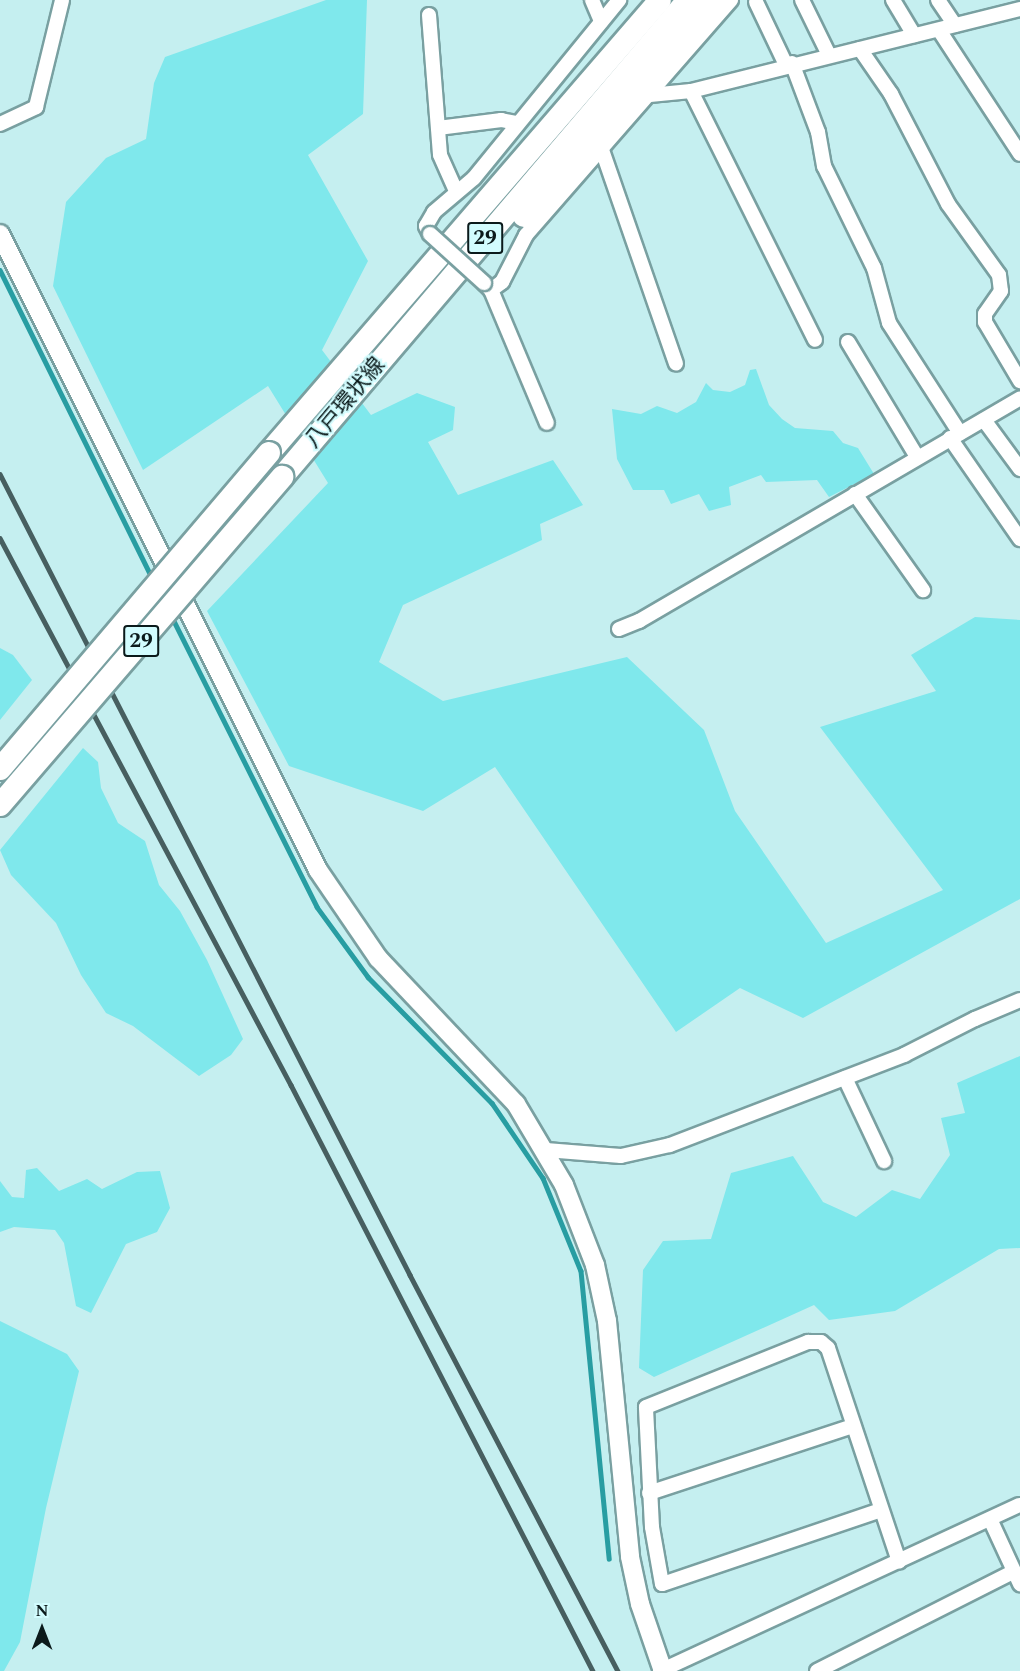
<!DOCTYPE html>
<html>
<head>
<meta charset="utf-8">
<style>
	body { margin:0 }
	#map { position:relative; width:1020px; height:1671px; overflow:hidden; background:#c5eff0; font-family:Spectral,"Noto Sans JP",serif }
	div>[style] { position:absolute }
	.green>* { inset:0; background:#7fe8ec }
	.stream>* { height:4.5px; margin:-2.25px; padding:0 2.25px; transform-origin:2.25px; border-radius:2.25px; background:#289da2 }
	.roads { filter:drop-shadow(2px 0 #79a0a1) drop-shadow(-2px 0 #79a0a1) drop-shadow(0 2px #79a0a1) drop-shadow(0 -2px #79a0a1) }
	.minor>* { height:14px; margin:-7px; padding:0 7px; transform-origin:7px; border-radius:7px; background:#fff }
	.tertiary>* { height:18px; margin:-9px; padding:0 9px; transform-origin:9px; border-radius:9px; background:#fff }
	.primary>* { height:22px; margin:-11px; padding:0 11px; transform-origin:11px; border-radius:11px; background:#fff }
	.rail>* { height:4.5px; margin:-2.25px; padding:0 2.25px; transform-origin:2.25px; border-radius:2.25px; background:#475f60 }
	.bridges { filter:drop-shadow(2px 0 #79a0a1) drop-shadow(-2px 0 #79a0a1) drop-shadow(0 2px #79a0a1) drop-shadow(0 -2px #79a0a1) }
	.minor-bridge>* { height:14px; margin:-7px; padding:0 7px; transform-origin:7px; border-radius:7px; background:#fff }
	.primary-bridge>* { height:22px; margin:-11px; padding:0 11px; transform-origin:11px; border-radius:11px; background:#fff }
	span { translate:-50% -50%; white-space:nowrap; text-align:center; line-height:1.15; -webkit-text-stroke:4.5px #d2fcfe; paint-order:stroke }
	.shield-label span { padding:2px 4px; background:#d2fcfe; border:2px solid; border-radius:4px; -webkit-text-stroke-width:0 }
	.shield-label { font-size:21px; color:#0b1a1b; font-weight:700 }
	.street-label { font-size:22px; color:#0b1a1b }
	.north { position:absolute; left:12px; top:1599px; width:60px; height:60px; -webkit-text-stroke:4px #d2fcfe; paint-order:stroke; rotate:0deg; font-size:16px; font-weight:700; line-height:24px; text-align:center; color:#0b1a1b }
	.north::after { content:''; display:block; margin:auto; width:21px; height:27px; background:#0b1a1b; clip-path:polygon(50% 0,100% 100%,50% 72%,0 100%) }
</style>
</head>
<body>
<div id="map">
	<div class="green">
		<div style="clip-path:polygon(326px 0,367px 0,363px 114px,308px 155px,368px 261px,322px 350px,371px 415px,417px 393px,455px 407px,453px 430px,428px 442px,458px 495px,553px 460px,583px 505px,540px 524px,542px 540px,403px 605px,379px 662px,443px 701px,627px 657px,704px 730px,735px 811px,826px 943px,943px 890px,820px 727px,936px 691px,911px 655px,975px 617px,1020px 620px,1020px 899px,803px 1018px,740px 988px,676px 1032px,495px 767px,423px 811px,289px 766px,207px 611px,328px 483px,268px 386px,143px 470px,53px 286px,66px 202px,106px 158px,146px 139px,154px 83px,165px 57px)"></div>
		<div style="clip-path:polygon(756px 369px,769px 405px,782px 419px,795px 428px,833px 431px,843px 443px,858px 448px,874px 474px,829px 497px,817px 480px,766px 482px,761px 475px,729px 487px,731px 505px,709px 511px,699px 494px,671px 504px,664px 490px,633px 490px,617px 459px,612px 409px,641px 414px,657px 406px,677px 413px,696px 402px,706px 383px,713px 390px,730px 392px,745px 385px,750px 370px)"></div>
		<div style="clip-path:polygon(0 648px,13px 655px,32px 680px,0 720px)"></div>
		<div style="clip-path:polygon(83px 748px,98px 762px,101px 788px,118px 823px,145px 841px,159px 885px,180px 911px,207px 960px,243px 1039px,231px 1055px,199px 1076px,133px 1026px,106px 1013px,81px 975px,56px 923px,11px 875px,0 850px)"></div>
		<div style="clip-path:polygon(1020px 1056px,1020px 1248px,999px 1249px,895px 1311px,829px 1320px,814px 1305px,654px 1377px,639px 1368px,643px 1270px,663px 1241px,711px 1239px,731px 1173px,793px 1156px,823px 1202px,856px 1217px,892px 1190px,920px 1199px,950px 1155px,941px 1118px,965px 1113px,957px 1083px)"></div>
		<div style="clip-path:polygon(37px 1168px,59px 1191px,87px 1179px,102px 1189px,137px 1172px,160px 1171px,170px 1208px,157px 1232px,126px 1244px,91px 1313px,76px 1306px,64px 1243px,55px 1230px,14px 1227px,0 1232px,0 1181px,12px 1197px,24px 1198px,26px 1170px)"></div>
		<div style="clip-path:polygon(0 1321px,67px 1354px,79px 1371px,46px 1508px,20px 1642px,4px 1671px,0 1671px)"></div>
	</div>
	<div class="stream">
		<div style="left:0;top:270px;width:343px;rotate:63.7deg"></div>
		<div style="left:171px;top:615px;width:326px;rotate:63.4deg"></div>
		<div style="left:317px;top:907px;width:87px;rotate:53.9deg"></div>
		<div style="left:368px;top:977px;width:177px;rotate:45.5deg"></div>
		<div style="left:492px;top:1103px;width:91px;rotate:55.8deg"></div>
		<div style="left:543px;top:1178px;width:100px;rotate:67.8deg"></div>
		<div style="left:581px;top:1271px;width:289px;rotate:84.4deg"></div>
	</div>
	<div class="roads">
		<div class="minor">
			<div style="left:592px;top:0;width:23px;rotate:67deg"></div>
			<div style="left:802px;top:0;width:61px;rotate:63.9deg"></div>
			<div style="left:893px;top:0;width:41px;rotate:59deg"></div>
			<div style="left:938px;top:0;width:30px;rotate:56deg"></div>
			<div style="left:756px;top:2px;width:70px;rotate:64.5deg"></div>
			<div style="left:429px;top:15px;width:140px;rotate:85.5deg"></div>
			<div style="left:440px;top:155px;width:39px;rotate:66deg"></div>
			<div style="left:939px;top:30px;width:148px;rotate:56.8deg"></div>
			<div style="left:860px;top:49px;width:55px;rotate:55.4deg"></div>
			<div style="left:891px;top:94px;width:124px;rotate:62.6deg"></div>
			<div style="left:948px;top:204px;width:87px;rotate:54.3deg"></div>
			<div style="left:999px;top:275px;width:16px;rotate:83deg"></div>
			<div style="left:1001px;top:291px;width:28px;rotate:125deg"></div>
			<div style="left:985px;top:314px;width:8px;rotate:90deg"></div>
			<div style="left:985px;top:322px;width:69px;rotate:59.3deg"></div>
			<div style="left:792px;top:63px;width:74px;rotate:69.4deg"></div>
			<div style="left:818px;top:132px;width:35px;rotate:80deg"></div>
			<div style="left:824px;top:166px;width:114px;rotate:63.9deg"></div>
			<div style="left:874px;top:268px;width:57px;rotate:74.7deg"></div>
			<div style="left:889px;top:323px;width:131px;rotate:57.2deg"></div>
			<div style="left:691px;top:91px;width:339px;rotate:-14deg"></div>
			<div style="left:650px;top:95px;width:41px;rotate:-5.6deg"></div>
			<div style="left:691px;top:91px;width:278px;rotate:63.5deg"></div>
			<div style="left:0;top:124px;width:40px;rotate:-25deg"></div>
			<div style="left:36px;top:107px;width:110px;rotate:-76.3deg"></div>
			<div style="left:438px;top:128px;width:64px;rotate:-7.2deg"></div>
			<div style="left:501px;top:120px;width:15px;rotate:11deg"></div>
			<div style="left:602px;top:150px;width:226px;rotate:70.9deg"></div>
			<div style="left:430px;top:234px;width:9px;rotate:-117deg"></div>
			<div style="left:426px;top:226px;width:16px;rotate:-60deg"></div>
			<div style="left:434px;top:212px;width:52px;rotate:-40.4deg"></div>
			<div style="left:474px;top:178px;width:230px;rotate:-50.8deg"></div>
			<div style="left:484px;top:283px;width:10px;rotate:45deg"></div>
			<div style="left:491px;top:290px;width:14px;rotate:-36deg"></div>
			<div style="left:502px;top:282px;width:53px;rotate:-62.9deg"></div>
			<div style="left:526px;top:235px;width:312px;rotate:-48.9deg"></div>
			<div style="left:491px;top:290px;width:144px;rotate:67.2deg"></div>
			<div style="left:848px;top:342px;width:134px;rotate:59deg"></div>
			<div style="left:984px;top:420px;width:61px;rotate:53.7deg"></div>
			<div style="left:950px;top:438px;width:123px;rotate:55.3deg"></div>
			<div style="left:855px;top:494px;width:118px;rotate:54.7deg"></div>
			<div style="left:619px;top:629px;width:22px;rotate:-22deg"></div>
			<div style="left:639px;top:621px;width:441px;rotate:-30.3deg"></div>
			<div style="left:845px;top:1078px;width:92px;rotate:64.8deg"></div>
			<div style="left:546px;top:1150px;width:75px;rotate:4.6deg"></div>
			<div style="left:621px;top:1156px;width:50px;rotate:-12.7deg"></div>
			<div style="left:670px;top:1145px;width:251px;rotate:-21deg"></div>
			<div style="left:904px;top:1055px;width:80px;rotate:-26.9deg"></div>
			<div style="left:975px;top:1019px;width:49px;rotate:-22.9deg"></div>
			<div style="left:649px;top:1493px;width:215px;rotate:-18.2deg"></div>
			<div style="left:881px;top:1510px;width:231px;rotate:161.3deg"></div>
			<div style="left:662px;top:1584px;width:58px;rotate:-100deg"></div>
			<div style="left:652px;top:1527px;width:120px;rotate:-92.9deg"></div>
			<div style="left:646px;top:1407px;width:175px;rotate:-21.9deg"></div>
			<div style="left:808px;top:1342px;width:13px"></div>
			<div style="left:821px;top:1342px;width:9px;rotate:41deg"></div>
			<div style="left:828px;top:1348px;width:225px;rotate:71.6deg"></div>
			<div style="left:990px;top:1519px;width:72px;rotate:65.2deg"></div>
			<div style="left:660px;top:1671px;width:396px;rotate:-24.8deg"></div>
			<div style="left:817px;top:1671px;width:220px;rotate:-26.8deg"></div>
		</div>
		<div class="tertiary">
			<div style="left:0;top:234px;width:711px;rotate:63.43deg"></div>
			<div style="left:318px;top:870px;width:107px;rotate:55.7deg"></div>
			<div style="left:378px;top:958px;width:201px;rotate:46.6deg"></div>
			<div style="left:516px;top:1104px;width:94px;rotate:59.3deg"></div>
			<div style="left:564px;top:1185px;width:86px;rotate:68.8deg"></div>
			<div style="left:595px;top:1265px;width:57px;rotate:77.9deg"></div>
			<div style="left:607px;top:1321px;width:237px;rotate:84.4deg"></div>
			<div style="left:630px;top:1557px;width:48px;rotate:78deg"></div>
			<div style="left:640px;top:1604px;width:71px;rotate:71.1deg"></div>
		</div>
		<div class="primary">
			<div style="left:524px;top:216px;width:286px;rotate:-49deg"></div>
			<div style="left:269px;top:453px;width:598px;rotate:-49.2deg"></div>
			<div style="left:282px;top:477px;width:626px;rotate:-49.6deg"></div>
		</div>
	</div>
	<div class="rail">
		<div style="left:0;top:474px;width:900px;rotate:62.89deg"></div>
		<div style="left:410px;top:1275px;width:447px;rotate:62.3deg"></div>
		<div style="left:0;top:538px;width:620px;rotate:61.99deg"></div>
		<div style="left:291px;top:1085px;width:659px;rotate:62.74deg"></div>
	</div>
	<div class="bridges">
		<div class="minor-bridge">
			<div style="left:430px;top:234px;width:73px;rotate:42.2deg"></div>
		</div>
		<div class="primary-bridge">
			<div style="left:0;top:769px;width:415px;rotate:-49.6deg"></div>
			<div style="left:0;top:805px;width:433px;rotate:-49.3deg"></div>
		</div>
	</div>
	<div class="shield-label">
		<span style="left:485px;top:238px">29</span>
		<span style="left:141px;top:641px">29</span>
	</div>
	<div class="street-label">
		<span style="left:345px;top:403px;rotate:-50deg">八戸環状線</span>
	</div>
	<div class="north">N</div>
</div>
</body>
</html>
